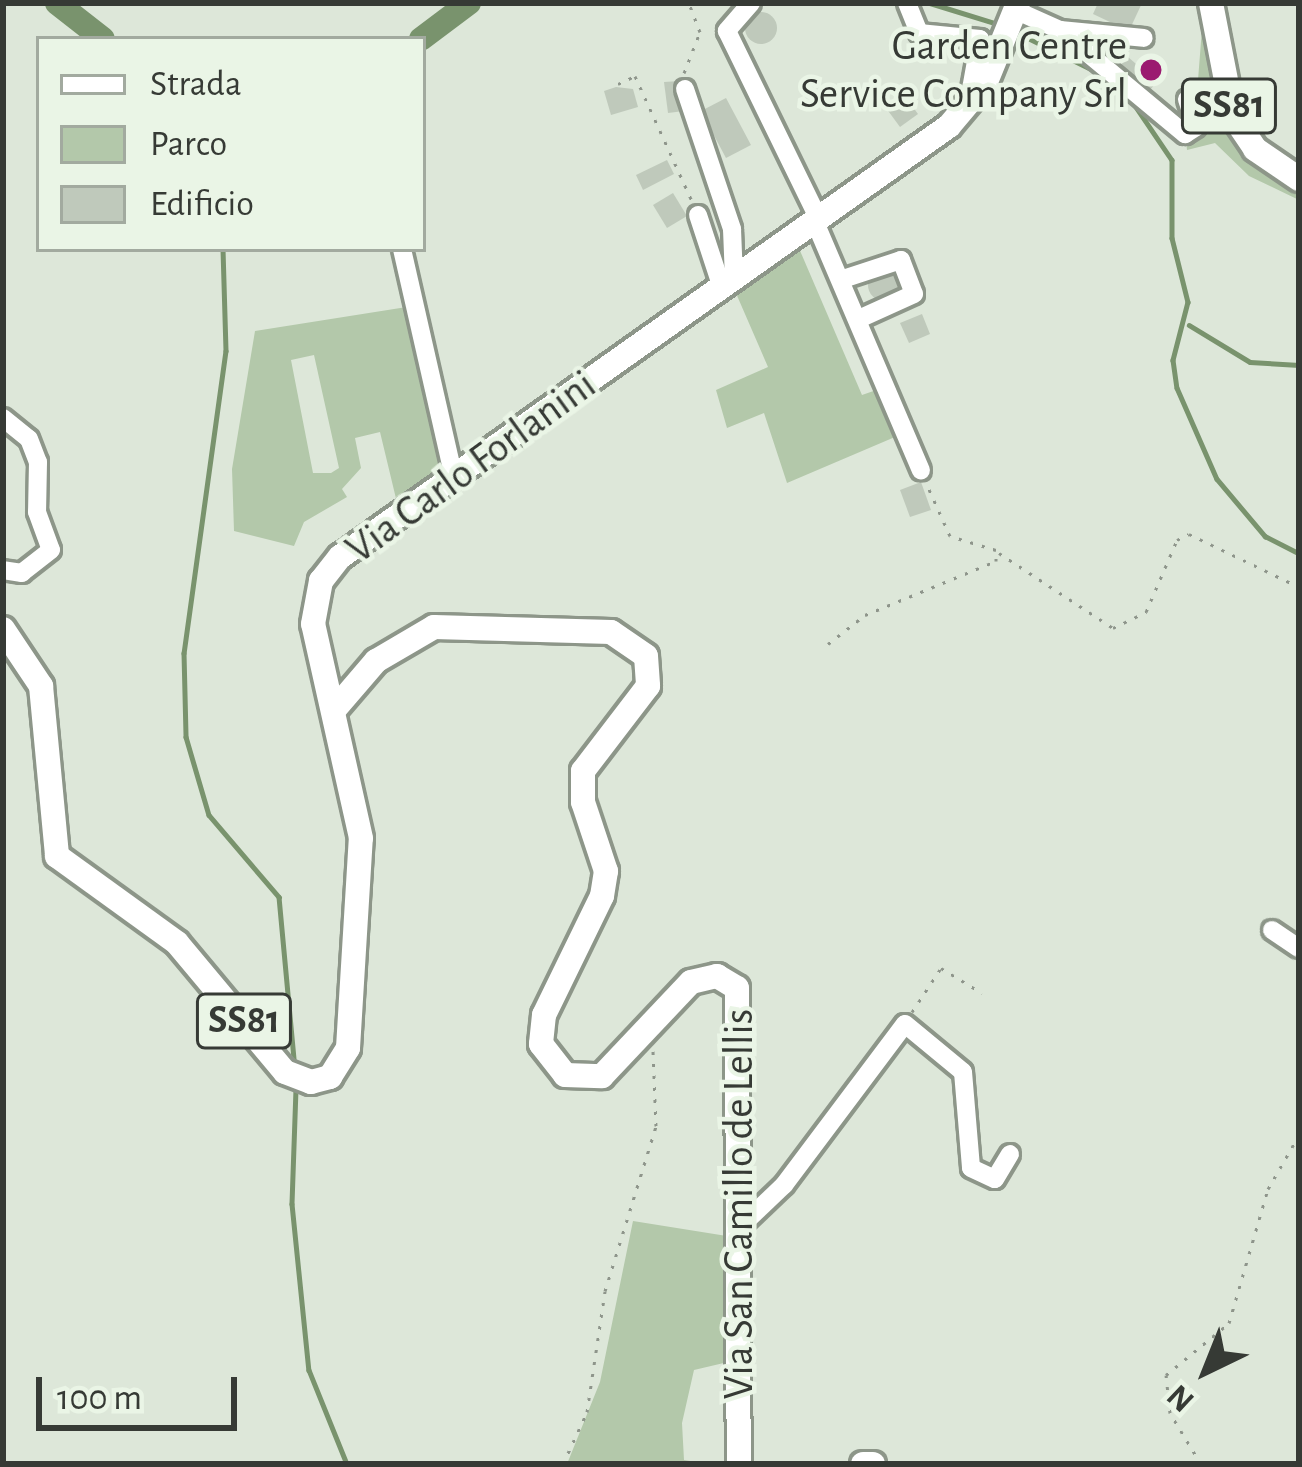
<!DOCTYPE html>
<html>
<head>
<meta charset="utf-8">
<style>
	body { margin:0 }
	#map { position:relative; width:1302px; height:1467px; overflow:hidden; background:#dde7d9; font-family:"Alegreya Sans",sans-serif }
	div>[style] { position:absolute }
	.green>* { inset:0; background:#b3c8aa }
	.stream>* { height:4.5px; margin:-2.25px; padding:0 2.25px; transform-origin:2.25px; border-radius:2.25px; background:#79936d }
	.river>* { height:24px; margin:-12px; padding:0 12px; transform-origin:12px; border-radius:12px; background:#79936d }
	.building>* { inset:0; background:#bfc9bb }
	.round { border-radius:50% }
	.path>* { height:3px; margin-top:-1.5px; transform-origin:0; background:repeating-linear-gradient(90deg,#8e958b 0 3px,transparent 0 12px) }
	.roads { filter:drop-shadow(3px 0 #8d9689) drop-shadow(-3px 0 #8d9689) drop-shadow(0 3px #8d9689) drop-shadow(0 -3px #8d9689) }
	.minor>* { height:18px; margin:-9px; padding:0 9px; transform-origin:9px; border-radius:9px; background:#fff }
	.major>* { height:24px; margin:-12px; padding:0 12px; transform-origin:12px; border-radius:12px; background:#fff }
	.dots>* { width:33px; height:33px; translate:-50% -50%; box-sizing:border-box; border:6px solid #eaf5e6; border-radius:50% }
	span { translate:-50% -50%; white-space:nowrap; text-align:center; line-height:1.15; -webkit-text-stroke:9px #eaf5e6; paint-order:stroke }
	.shield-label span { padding:3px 9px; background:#eaf5e6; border:3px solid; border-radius:9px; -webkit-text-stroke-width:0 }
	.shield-label { font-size:39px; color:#363a35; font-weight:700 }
	.poi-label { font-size:42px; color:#363a35 }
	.right { translate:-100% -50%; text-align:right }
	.street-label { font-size:42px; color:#363a35 }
	.frame { position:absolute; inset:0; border:6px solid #363a35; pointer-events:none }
	.legend { position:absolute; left:36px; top:36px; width:390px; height:216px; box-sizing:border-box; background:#eaf5e6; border:3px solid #a2aa9f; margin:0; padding:15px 21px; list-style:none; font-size:36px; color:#363a35 }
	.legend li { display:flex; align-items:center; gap:24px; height:60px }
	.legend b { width:60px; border:3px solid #a2aa9f }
	.north { position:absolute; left:1146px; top:1311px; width:120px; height:120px; -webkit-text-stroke:9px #eaf5e6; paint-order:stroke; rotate:223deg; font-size:33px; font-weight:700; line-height:48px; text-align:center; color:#363a35 }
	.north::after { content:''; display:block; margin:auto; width:42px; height:54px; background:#363a35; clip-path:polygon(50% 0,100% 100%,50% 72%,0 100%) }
	.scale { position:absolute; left:36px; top:1377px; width:201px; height:54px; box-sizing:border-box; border:6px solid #363a35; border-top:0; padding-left:15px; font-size:36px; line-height:42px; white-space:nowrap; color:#363a35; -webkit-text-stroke:9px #eaf5e6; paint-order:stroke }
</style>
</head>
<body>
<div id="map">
	<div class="green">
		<div style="clip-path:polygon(1204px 3px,1225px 120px,1299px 188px,1299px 200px,1249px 176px,1215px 143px,1187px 150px,1186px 140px,1211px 123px,1198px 80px)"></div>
		<div style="clip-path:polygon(798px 246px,862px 395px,885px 387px,902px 434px,787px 483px,764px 413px,727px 428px,716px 390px,768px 367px,735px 291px)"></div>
		<div style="clip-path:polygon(evenodd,413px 306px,451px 475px,399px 511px,380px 432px,355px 438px,361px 468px,342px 489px,347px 497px,304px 522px,294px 546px,234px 531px,232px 469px,255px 331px,413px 306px,314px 355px,339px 468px,331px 473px,313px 473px,291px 360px,314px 355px)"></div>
		<div style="clip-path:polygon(633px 1221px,733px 1237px,728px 1362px,694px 1370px,682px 1423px,684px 1460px,710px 1464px,567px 1464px,600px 1382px)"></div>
	</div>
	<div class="stream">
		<div style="left:930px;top:3px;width:71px;rotate:17.2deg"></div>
		<div style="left:1014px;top:31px;width:90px;rotate:26.3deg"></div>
		<div style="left:1132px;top:101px;width:71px;rotate:55.9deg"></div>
		<div style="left:1172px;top:160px;width:78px;rotate:90deg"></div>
		<div style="left:1172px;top:238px;width:66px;rotate:76deg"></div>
		<div style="left:1188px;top:302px;width:60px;rotate:104.5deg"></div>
		<div style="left:1173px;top:360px;width:28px;rotate:82deg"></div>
		<div style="left:1177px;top:388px;width:99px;rotate:66.3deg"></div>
		<div style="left:1217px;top:479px;width:75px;rotate:49.9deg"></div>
		<div style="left:1265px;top:536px;width:38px;rotate:27deg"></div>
		<div style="left:223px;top:249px;width:102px;rotate:88.3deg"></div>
		<div style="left:226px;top:351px;width:305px;rotate:97.9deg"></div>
		<div style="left:184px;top:653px;width:84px;rotate:88.6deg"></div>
		<div style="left:186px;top:737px;width:81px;rotate:73.6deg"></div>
		<div style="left:209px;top:815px;width:108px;rotate:49.5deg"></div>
		<div style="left:279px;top:897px;width:172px;rotate:84.7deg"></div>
		<div style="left:1189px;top:325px;width:71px;rotate:31.2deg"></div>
		<div style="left:1250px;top:362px;width:49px;rotate:3.5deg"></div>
		<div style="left:296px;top:1089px;width:115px;rotate:92deg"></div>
		<div style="left:292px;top:1204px;width:167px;rotate:84.2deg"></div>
		<div style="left:309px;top:1370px;width:101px;rotate:68deg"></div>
	</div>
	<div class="river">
		<div style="left:57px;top:3px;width:58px;rotate:38deg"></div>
		<div style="left:421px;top:39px;width:60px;rotate:-36.9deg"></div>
	</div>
	<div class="building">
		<div style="clip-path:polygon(1098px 3px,1142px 3px,1129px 31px,1093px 14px)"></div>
		<div class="round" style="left:745px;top:12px;width:32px;height:32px"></div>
		<div style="clip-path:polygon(1128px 57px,1157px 82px,1149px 91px,1120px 66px)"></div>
		<div style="clip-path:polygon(680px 81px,684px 111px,668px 113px,664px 82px)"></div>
		<div style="clip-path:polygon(616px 87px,633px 89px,638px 107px,611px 115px,604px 91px)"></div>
		<div style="clip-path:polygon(904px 95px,918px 114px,900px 127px,886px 108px)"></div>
		<div style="clip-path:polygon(726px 98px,751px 145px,726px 158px,701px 111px)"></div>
		<div style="clip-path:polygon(667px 160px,674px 174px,643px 190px,636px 175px)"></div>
		<div style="clip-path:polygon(673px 193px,687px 216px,667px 228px,653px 205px)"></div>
		<div class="round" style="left:868px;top:269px;width:32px;height:32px"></div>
		<div style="clip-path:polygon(922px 314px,930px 334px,909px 343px,900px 323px)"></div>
		<div style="clip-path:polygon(921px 482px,931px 510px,910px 517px,900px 490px)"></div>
	</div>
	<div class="path">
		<div style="left:684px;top:73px;width:44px;rotate:-68.7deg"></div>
		<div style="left:700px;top:32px;width:31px;rotate:-111deg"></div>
		<div style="left:618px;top:84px;width:19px;rotate:-25deg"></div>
		<div style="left:635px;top:76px;width:140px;rotate:65.5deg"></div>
		<div style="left:999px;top:553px;width:136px;rotate:33.3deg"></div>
		<div style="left:1113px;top:628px;width:37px;rotate:-26deg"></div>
		<div style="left:1146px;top:612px;width:78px;rotate:-66.7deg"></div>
		<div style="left:1177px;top:540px;width:13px;rotate:-27deg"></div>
		<div style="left:1189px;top:534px;width:122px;rotate:25.7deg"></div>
		<div style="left:828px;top:644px;width:47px;rotate:-38.1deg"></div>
		<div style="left:865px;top:615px;width:142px;rotate:-22.4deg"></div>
		<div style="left:996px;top:561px;width:11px;rotate:-90deg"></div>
		<div style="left:996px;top:550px;width:48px;rotate:-163.1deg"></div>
		<div style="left:950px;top:536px;width:54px;rotate:-114.2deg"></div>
		<div style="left:912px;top:1012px;width:53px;rotate:-56.6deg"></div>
		<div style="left:941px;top:968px;width:48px;rotate:31.4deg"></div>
		<div style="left:563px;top:1464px;width:57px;rotate:-65.2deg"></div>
		<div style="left:587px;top:1412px;width:122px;rotate:-81.5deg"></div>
		<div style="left:605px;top:1291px;width:173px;rotate:-72.8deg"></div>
		<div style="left:656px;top:1126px;width:75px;rotate:-92.3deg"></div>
		<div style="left:1201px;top:1464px;width:60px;rotate:-121.3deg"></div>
		<div style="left:1170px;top:1413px;width:38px;rotate:-96deg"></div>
		<div style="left:1166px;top:1375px;width:82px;rotate:-39.5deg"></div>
		<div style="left:1229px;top:1323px;width:140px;rotate:-73.8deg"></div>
		<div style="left:1268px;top:1189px;width:62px;rotate:-60.1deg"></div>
	</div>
	<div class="roads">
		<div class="minor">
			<div style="left:751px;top:3px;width:37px;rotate:131deg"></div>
			<div style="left:727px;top:31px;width:210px;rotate:64deg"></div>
			<div style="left:907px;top:3px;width:32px;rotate:68deg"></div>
			<div style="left:919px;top:33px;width:61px;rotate:5.6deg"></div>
			<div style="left:980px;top:39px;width:62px;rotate:100.2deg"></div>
			<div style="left:1015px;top:10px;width:49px;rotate:24deg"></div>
			<div style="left:1060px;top:30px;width:163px;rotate:39.8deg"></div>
			<div style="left:1185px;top:134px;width:13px;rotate:-32deg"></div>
			<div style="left:1196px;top:127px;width:29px;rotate:-108deg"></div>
			<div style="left:1060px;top:30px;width:84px;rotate:5.4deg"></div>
			<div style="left:685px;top:89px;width:148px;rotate:71.4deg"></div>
			<div style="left:732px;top:229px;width:50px;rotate:87.7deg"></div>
			<div style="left:698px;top:215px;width:77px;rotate:71.8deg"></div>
			<div style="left:815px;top:222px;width:270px;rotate:66.9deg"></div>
			<div style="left:402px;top:249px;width:234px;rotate:77.2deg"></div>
			<div style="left:843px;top:279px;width:61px;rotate:-18.1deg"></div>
			<div style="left:901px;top:260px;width:36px;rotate:69deg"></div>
			<div style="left:914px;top:294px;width:60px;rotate:155.6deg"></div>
			<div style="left:3px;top:418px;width:33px;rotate:39deg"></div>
			<div style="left:29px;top:439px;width:25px;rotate:69deg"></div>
			<div style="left:38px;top:462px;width:50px;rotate:91.1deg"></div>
			<div style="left:37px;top:512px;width:40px;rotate:69.8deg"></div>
			<div style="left:51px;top:550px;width:37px;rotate:142deg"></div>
			<div style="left:22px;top:573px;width:19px;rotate:-171deg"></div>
			<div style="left:1272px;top:930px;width:32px;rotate:34deg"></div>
			<div style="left:742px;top:1225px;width:58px;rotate:-43.6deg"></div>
			<div style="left:784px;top:1185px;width:201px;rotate:-53.1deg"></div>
			<div style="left:905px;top:1024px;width:75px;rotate:39.6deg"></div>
			<div style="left:963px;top:1072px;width:96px;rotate:85.2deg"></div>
			<div style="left:971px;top:1168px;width:26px;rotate:25deg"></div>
			<div style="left:995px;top:1179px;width:29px;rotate:-59deg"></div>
		</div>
		<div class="major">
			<div style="left:1211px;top:3px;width:115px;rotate:79deg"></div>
			<div style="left:1233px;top:116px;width:40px;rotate:56deg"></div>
			<div style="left:1255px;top:149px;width:53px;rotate:34.3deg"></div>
			<div style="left:3px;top:629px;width:69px;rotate:56.3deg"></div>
			<div style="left:41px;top:686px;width:171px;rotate:84.6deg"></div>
			<div style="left:57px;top:856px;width:148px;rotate:35.9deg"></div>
			<div style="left:177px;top:943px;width:168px;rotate:50.1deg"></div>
			<div style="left:285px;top:1072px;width:28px;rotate:21deg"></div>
			<div style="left:311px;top:1082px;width:20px;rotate:-15deg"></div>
			<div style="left:330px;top:1077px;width:34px;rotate:-58deg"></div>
			<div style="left:348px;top:1048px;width:210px;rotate:-86.5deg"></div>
			<div style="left:361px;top:838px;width:219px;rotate:-102.6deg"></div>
			<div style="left:313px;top:624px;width:44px;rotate:-79.5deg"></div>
			<div style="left:321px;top:581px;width:31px;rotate:-52deg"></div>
			<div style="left:340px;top:557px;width:746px;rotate:-35.29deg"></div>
			<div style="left:949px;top:126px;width:57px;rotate:-49.9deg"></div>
			<div style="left:986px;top:82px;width:85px;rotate:-67.9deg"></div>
			<div style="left:334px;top:710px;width:65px;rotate:-49.4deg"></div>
			<div style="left:376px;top:661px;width:67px;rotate:-30.4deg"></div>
			<div style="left:434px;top:627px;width:177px;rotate:1.6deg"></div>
			<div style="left:611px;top:632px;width:42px;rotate:34.4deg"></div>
			<div style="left:646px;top:656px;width:30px;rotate:86deg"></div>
			<div style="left:648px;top:686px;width:107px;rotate:127.4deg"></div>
			<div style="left:583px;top:771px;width:31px;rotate:90deg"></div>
			<div style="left:583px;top:802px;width:73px;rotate:71.6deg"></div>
			<div style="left:606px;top:871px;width:25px;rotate:99deg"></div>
			<div style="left:602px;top:896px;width:132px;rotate:116deg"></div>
			<div style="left:544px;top:1015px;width:29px;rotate:96deg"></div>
			<div style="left:541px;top:1044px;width:39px;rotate:52deg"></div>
			<div style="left:565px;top:1075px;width:37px;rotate:2deg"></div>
			<div style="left:602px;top:1076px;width:129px;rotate:-46.6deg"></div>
			<div style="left:691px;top:982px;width:27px;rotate:-13deg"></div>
			<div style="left:717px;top:976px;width:23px;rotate:31deg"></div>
			<div style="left:737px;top:988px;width:476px;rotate:89.8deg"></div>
			<div style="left:863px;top:1464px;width:10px"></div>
		</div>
	</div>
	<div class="dots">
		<div style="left:1151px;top:70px;background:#9b1a70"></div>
	</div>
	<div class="shield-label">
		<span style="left:1229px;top:106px">SS81</span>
		<span style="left:244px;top:1021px">SS81</span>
	</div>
	<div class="poi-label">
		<span class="right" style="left:1127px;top:70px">Garden Centre<br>Service Company Srl</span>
	</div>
	<div class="street-label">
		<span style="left:471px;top:467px;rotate:-36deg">Via Carlo Forlanini</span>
		<span style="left:739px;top:1204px;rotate:-90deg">Via San Camillo de Lellis</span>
	</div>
	<div class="frame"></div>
	<ul class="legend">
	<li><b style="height:15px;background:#fff"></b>Strada</li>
	<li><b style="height:33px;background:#b3c8aa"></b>Parco</li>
	<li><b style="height:33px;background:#bfc9bb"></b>Edificio</li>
	</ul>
	<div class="north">N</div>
	<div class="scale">100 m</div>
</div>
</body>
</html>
